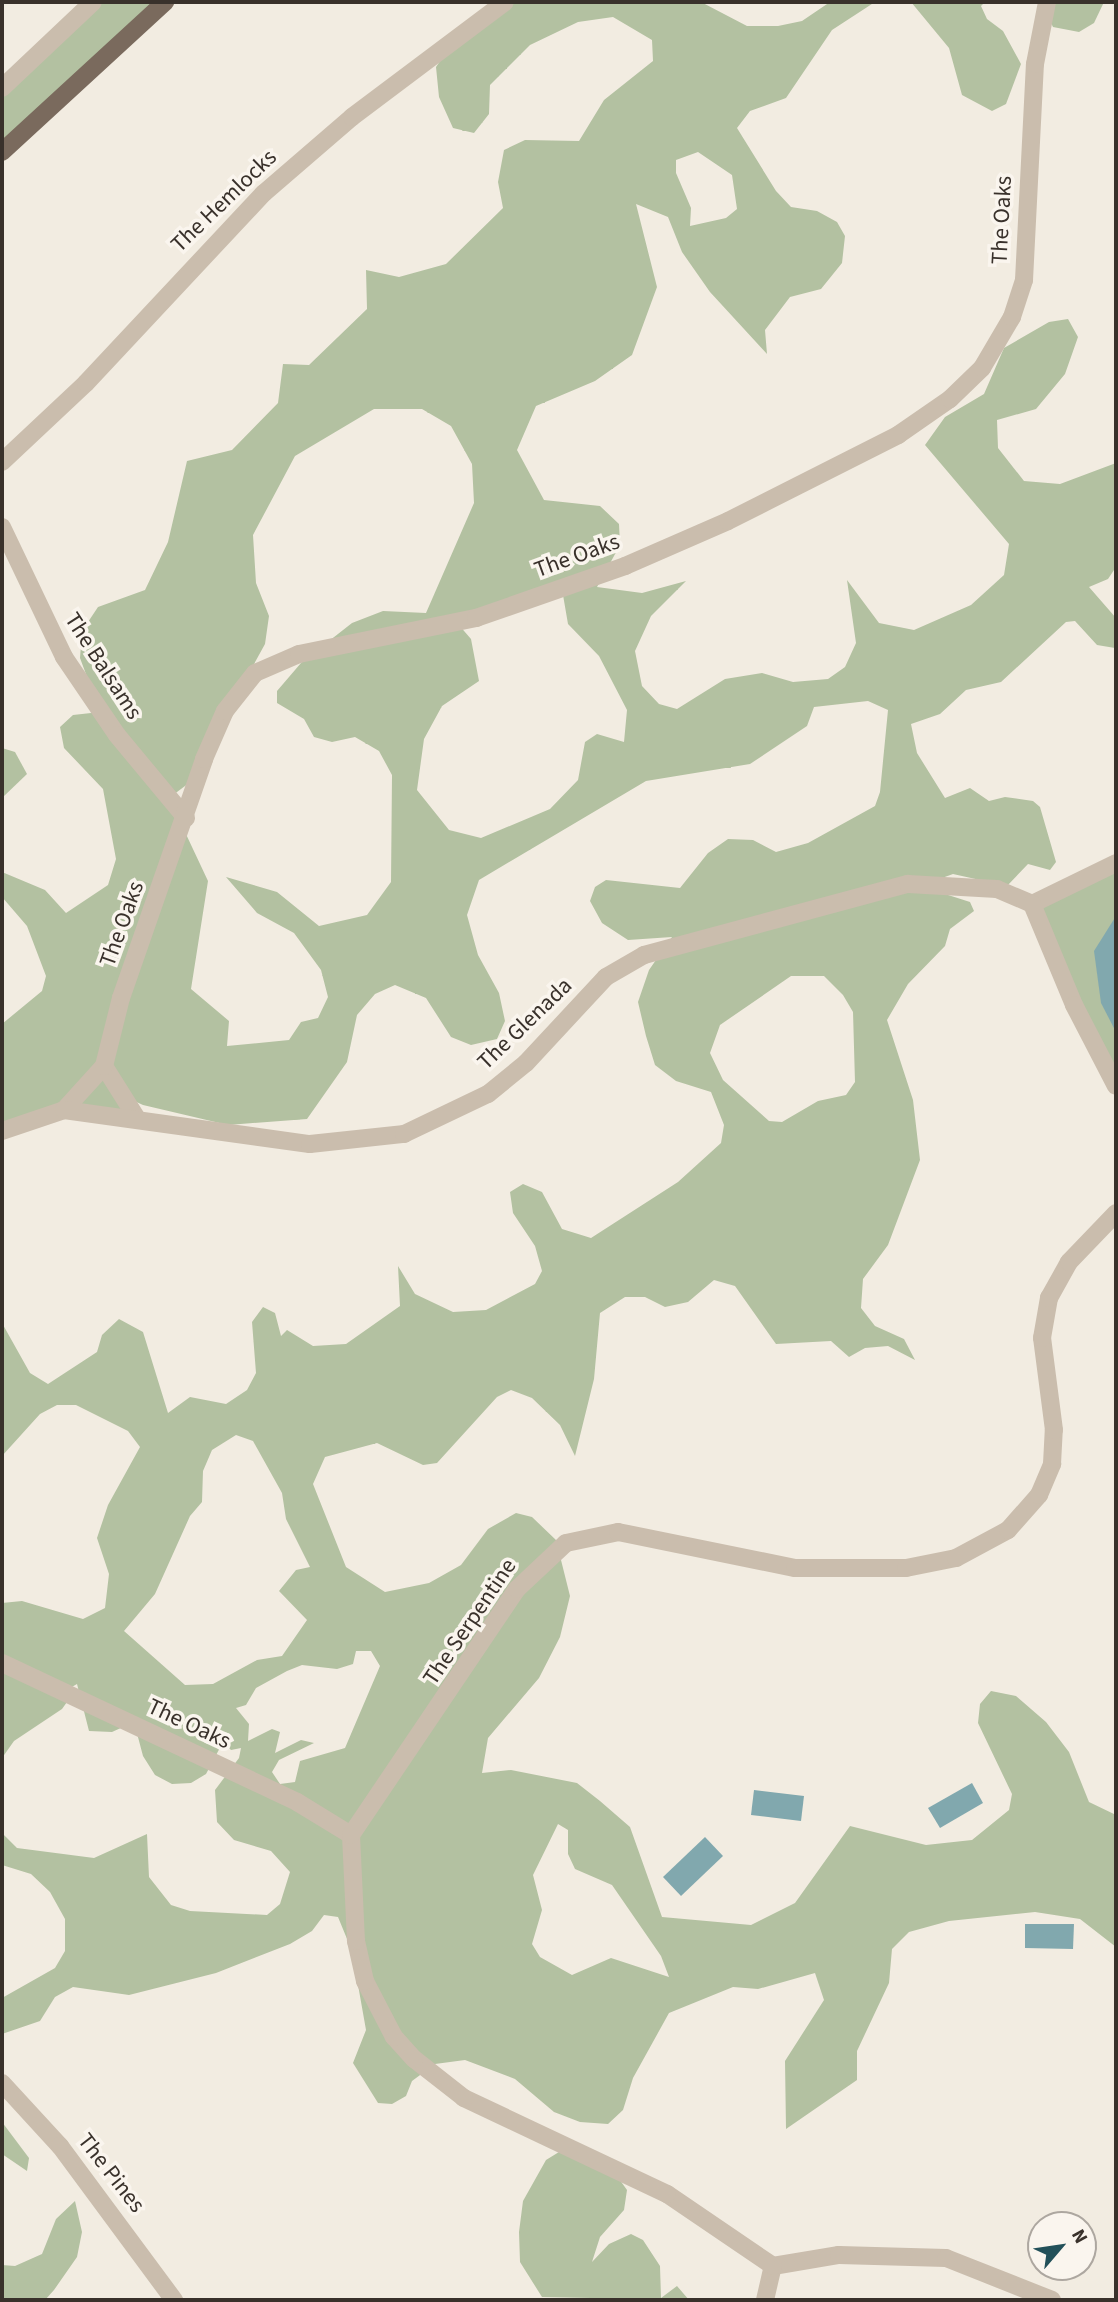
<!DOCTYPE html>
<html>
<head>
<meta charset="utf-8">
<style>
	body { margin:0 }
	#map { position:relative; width:1118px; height:2302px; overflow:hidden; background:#f2ece1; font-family:"Source Sans 3",sans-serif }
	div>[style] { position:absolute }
	.green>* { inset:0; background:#b3c1a1 }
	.water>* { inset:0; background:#81a8ae }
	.street>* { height:18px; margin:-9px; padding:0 9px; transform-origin:9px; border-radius:9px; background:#cabdad }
	.primary>* { height:18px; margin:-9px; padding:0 9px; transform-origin:9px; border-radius:9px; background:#7a6a5d }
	span { translate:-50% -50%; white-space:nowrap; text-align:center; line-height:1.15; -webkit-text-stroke:7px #faf5ee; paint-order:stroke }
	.street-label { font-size:23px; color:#39312b }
	.frame { position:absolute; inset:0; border:4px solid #39312b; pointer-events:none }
	.north { position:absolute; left:1027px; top:2211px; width:70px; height:70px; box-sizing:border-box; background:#faf5ee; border:2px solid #ada7a0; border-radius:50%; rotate:61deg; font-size:19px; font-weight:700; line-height:28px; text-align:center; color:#39312b }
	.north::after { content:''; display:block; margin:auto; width:24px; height:32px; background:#225059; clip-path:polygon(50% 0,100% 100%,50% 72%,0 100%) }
</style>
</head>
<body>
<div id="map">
	<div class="green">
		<div style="clip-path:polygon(95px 2px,159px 2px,2px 147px,2px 90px)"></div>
		<div style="clip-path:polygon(evenodd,505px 2px,701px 2px,747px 26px,778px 26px,802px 21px,830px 2px,875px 2px,832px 30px,786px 98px,750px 111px,737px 128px,776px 191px,791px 207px,817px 211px,837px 222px,845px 236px,842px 263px,821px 289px,790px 297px,765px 330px,767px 354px,710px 292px,682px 252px,668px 217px,636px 204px,657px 287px,632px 355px,595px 381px,536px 406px,517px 450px,544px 500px,600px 506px,619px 524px,620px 545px,597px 587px,642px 593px,686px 581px,651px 616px,635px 651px,642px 686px,659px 704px,677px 709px,725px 679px,762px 673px,793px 682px,828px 679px,845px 667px,856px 643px,847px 580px,879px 623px,914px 630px,971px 605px,1004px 575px,1009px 544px,925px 445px,945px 417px,984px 394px,1004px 348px,1049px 322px,1068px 319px,1078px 337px,1065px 374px,1036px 409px,997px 420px,998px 448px,1024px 481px,1060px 484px,1116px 463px,1116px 567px,1108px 579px,1089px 587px,1116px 618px,1116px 658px,1115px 648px,1097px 645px,1075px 621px,1066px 622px,1001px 682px,966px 690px,940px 714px,911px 724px,917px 753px,945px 798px,970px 788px,989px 801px,1005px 797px,1033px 801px,1040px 807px,1056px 862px,1050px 870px,1028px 864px,1007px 886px,953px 874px,942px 878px,945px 894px,970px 902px,974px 911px,950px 929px,945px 946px,908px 984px,887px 1020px,913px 1100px,920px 1160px,888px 1245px,863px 1279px,861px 1308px,875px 1326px,904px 1339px,915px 1360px,888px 1346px,865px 1348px,849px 1357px,831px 1341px,776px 1344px,735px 1286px,714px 1280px,688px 1302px,665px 1307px,645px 1297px,625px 1297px,600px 1313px,594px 1379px,575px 1456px,560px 1425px,532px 1398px,511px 1390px,497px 1397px,437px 1463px,423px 1465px,377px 1443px,325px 1457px,313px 1484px,346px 1567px,385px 1592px,429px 1583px,461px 1565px,488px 1529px,516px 1513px,532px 1517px,556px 1540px,570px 1596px,560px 1637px,539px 1678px,488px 1738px,482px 1773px,511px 1770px,577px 1783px,600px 1801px,630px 1827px,662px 1917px,751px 1925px,795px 1903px,850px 1826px,926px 1845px,972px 1840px,1009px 1810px,1012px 1794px,978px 1723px,980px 1704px,991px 1691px,1016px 1696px,1046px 1722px,1069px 1752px,1089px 1802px,1116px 1815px,1116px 1947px,1080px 1919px,1035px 1912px,949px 1921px,909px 1932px,892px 1949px,889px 1983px,857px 2051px,857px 2080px,786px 2129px,785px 2061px,824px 2000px,815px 1973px,758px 1989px,733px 1987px,669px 2013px,633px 2078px,623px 2110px,608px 2124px,580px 2122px,554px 2112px,515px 2079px,465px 2060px,435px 2064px,412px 2081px,406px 2096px,392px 2104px,378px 2103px,353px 2063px,366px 2030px,352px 1951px,338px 1917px,324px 1915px,312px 1931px,290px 1944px,216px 1973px,129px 1995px,73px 1987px,55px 1997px,40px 2021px,2px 2034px,2px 1998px,55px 1968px,65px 1951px,65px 1919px,50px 1892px,31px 1874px,2px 1865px,2px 1833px,17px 1848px,94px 1858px,147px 1834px,149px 1877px,171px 1905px,190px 1911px,267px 1915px,280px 1904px,290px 1872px,271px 1851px,234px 1840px,217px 1822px,215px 1790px,239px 1758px,241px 1748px,231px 1750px,223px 1742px,206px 1774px,191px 1783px,172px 1784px,155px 1775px,143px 1756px,134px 1722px,112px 1732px,89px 1731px,77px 1684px,63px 1692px,67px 1702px,62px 1709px,14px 1741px,2px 1758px,2px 1603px,22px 1601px,83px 1619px,105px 1608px,109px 1574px,97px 1538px,108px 1505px,140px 1447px,128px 1431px,76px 1405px,57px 1405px,40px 1414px,2px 1456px,2px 1323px,30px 1373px,48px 1384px,97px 1352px,102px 1335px,119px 1319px,143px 1332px,168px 1413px,190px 1397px,226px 1404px,247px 1390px,256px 1373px,252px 1322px,263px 1307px,275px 1313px,281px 1336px,287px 1330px,313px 1346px,346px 1344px,400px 1306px,398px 1266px,415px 1294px,453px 1312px,486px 1310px,535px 1284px,542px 1271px,535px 1246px,513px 1213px,510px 1192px,523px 1184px,542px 1192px,562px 1229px,591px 1238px,678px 1182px,721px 1143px,724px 1125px,711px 1092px,676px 1081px,655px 1065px,646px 1036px,638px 1002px,649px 970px,672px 937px,628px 940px,602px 923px,590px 901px,595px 887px,606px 880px,680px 888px,708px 853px,728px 839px,753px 840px,776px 852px,808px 843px,875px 806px,880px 792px,888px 710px,868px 701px,814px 707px,807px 726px,750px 764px,646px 781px,479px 880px,467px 915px,478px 955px,499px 993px,505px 1021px,497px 1039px,471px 1045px,451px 1037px,426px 998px,395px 985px,375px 994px,357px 1015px,347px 1062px,307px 1119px,228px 1125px,143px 1105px,119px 1094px,136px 1117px,109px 1113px,2px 1127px,2px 1024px,42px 991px,46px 976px,27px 926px,2px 897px,2px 872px,45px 890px,66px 913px,108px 885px,116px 859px,103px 789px,64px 748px,60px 727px,73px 715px,100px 712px,80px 658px,82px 631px,98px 607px,145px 590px,168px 542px,187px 461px,232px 450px,278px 403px,283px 364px,309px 365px,367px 309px,366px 270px,399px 277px,446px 264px,503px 208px,498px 182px,504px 150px,525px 140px,579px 141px,604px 100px,653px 61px,652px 40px,613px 17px,578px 22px,530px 45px,490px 85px,489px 114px,474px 133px,453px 128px,439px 97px,436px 67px,455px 39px,505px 2px,698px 152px,732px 175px,737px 209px,726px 218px,690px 226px,691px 208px,676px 173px,676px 160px,698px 152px,505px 2px,374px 409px,422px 409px,451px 426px,472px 464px,474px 503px,426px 613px,383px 611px,352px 623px,301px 663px,277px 691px,277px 703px,304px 719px,314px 737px,332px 742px,355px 737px,379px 751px,392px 775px,391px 882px,367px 915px,319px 926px,277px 892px,226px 877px,257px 913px,294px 933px,321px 970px,328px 997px,318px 1018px,301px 1022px,289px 1040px,227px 1046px,229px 1021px,191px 989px,208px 881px,169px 798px,189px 783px,265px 644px,269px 616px,256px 583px,253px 535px,295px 456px,374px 409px,505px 2px,563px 595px,568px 624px,599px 656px,627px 710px,624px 742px,597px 734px,585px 742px,578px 780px,550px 809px,481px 838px,449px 830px,417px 790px,424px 739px,442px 706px,479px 681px,471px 639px,458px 624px,563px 595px,505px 2px,791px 976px,824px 976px,843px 995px,853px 1012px,855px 1082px,846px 1095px,818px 1101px,782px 1122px,769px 1121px,723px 1080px,710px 1053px,720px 1025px,791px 976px,505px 2px,236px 1435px,253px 1441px,282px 1493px,286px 1519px,310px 1567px,296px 1570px,279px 1591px,307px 1620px,282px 1656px,257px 1660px,213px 1684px,185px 1685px,124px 1631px,155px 1594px,190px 1516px,202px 1502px,203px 1471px,212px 1450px,236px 1435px,505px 2px,356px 1651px,371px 1651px,380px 1666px,345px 1748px,300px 1761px,295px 1782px,280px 1784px,272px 1772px,279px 1760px,314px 1743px,301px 1740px,275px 1753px,280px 1732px,272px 1729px,248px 1741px,249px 1724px,236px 1708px,246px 1705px,256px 1688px,287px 1671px,302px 1665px,337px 1669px,353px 1664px,356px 1651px,505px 2px,558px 1824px,568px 1830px,568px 1854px,575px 1869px,612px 1885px,661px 1956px,669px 1977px,611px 1958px,572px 1975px,540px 1957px,532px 1944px,542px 1910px,533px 1875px,558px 1824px)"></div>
		<div style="clip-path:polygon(911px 2px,985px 2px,981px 6px,987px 19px,1003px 31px,1021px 64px,1006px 104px,992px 111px,962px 95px,949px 48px)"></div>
		<div style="clip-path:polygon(1040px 2px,1104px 2px,1094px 23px,1079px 32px,1053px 27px)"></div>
		<div style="clip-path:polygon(2px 748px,15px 752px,27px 774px,2px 798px)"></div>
		<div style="clip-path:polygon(1116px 863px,1116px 1086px,1032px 904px)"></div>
		<div style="clip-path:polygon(2px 2122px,29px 2158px,27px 2171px,2px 2154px)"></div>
		<div style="clip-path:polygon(559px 2152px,617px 2176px,627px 2190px,624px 2210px,600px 2237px,592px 2262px,609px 2244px,631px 2234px,643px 2240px,660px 2266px,661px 2298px,677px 2286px,689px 2300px,542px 2297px,520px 2262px,519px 2232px,523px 2201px,546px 2160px)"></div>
		<div style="clip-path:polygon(75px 2201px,82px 2232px,77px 2257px,54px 2290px,45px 2300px,2px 2300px,2px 2265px,15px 2266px,42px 2254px,56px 2219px)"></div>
	</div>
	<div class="water">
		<div style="clip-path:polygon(1116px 916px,1116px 1032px,1101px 1003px,1094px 951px)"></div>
		<div style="clip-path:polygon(972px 1783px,983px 1803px,940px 1828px,928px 1808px)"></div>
		<div style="clip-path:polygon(754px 1790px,804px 1796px,801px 1821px,751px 1815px)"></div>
		<div style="clip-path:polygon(705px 1837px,723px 1856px,681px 1896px,663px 1877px)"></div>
		<div style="clip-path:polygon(1025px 1924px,1074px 1924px,1073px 1949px,1025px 1948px)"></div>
	</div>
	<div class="street">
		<div style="left:2px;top:88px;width:125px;rotate:-43.4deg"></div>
		<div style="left:2px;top:462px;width:115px;rotate:-43.2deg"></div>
		<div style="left:86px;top:383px;width:260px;rotate:-46.9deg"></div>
		<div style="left:264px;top:193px;width:116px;rotate:-40.8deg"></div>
		<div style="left:352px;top:117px;width:191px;rotate:-36.9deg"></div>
		<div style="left:2px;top:527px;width:144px;rotate:64.5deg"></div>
		<div style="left:64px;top:657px;width:94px;rotate:55.8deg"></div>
		<div style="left:117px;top:735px;width:108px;rotate:50.3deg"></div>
		<div style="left:1032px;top:904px;width:93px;rotate:-26deg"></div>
		<div style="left:104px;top:1066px;width:60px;rotate:57.9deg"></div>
		<div style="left:64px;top:1110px;width:59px;rotate:-47.7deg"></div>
		<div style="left:104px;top:1066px;width:70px;rotate:-76deg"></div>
		<div style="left:121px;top:998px;width:253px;rotate:-70.8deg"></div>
		<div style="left:204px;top:759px;width:52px;rotate:-66.4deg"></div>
		<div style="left:225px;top:711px;width:48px;rotate:-51.7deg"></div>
		<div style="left:255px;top:673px;width:48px;rotate:-23.4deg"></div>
		<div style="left:299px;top:654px;width:181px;rotate:-11.5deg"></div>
		<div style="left:476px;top:618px;width:158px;rotate:-19.2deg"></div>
		<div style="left:625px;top:566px;width:112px;rotate:-23.6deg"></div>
		<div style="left:728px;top:521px;width:191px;rotate:-26.8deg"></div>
		<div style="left:898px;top:435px;width:63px;rotate:-34.7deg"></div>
		<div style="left:950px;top:399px;width:45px;rotate:-44.1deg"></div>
		<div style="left:982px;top:368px;width:59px;rotate:-59.5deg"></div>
		<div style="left:1012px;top:317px;width:39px;rotate:-72deg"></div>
		<div style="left:1024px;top:280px;width:216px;rotate:-87.1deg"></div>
		<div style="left:1035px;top:64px;width:63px;rotate:-79deg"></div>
		<div style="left:2px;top:1131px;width:65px;rotate:-18.7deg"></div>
		<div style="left:64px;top:1110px;width:248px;rotate:7.9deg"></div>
		<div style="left:310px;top:1144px;width:95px;rotate:-6.1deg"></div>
		<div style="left:404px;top:1134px;width:93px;rotate:-25.5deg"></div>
		<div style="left:488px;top:1094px;width:49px;rotate:-39.2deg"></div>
		<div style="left:526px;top:1063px;width:117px;rotate:-47.1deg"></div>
		<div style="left:606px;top:977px;width:44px;rotate:-30.1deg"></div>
		<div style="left:644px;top:955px;width:273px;rotate:-15.1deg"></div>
		<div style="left:908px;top:884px;width:89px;rotate:3.2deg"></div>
		<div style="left:997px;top:889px;width:38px;rotate:23deg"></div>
		<div style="left:1032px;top:904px;width:109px;rotate:67.4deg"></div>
		<div style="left:1074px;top:1005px;width:91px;rotate:62.6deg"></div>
		<div style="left:2px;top:1663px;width:326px;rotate:25.2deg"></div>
		<div style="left:297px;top:1802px;width:63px;rotate:31.4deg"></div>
		<div style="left:2px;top:2083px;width:86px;rotate:47.4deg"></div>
		<div style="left:60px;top:2146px;width:192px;rotate:53.5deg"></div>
		<div style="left:773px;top:2266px;width:67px;rotate:-9.5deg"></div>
		<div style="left:839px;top:2255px;width:107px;rotate:1.6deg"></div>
		<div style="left:946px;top:2258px;width:114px;rotate:21.6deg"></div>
		<div style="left:765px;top:2300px;width:35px;rotate:-77deg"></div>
		<div style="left:773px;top:2266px;width:128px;rotate:-145.8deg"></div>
		<div style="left:667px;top:2194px;width:225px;rotate:-154.7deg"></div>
		<div style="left:464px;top:2098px;width:63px;rotate:-142deg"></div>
		<div style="left:414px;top:2059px;width:30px;rotate:-132deg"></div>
		<div style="left:394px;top:2037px;width:63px;rotate:-117.4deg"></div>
		<div style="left:365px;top:1981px;width:41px;rotate:-102.7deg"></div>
		<div style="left:356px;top:1941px;width:106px;rotate:-92.7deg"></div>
		<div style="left:351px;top:1835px;width:297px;rotate:-56deg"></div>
		<div style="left:517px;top:1589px;width:67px;rotate:-43.2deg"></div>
		<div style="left:566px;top:1543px;width:53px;rotate:-11.9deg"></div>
		<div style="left:618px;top:1532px;width:181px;rotate:11.5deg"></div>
		<div style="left:795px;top:1568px;width:111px"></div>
		<div style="left:906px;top:1568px;width:51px;rotate:-11.3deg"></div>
		<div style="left:956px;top:1558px;width:59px;rotate:-28.3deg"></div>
		<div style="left:1008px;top:1530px;width:47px;rotate:-48.5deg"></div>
		<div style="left:1039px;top:1495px;width:34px;rotate:-67deg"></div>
		<div style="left:1052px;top:1464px;width:34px;rotate:-87deg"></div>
		<div style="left:1054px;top:1430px;width:93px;rotate:-97.4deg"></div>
		<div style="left:1042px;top:1338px;width:41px;rotate:-80.1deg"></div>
		<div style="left:1049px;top:1298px;width:41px;rotate:-60.9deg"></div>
		<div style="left:1069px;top:1262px;width:68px;rotate:-46.2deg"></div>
	</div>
	<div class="primary">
		<div style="left:2px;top:152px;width:222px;rotate:-42.6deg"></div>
	</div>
	<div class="street-label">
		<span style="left:224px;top:201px;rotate:-44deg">The Hemlocks</span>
		<span style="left:1002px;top:220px;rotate:-87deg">The Oaks</span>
		<span style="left:577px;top:556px;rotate:-20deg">The Oaks</span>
		<span style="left:103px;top:666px;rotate:57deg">The Balsams</span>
		<span style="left:122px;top:924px;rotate:-70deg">The Oaks</span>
		<span style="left:525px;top:1024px;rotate:-44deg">The Glenada</span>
		<span style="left:470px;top:1622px;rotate:-56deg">The Serpentine</span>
		<span style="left:189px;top:1724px;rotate:25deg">The Oaks</span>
		<span style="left:111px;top:2173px;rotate:52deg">The Pines</span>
	</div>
	<div class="frame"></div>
	<div class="north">N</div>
</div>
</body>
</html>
